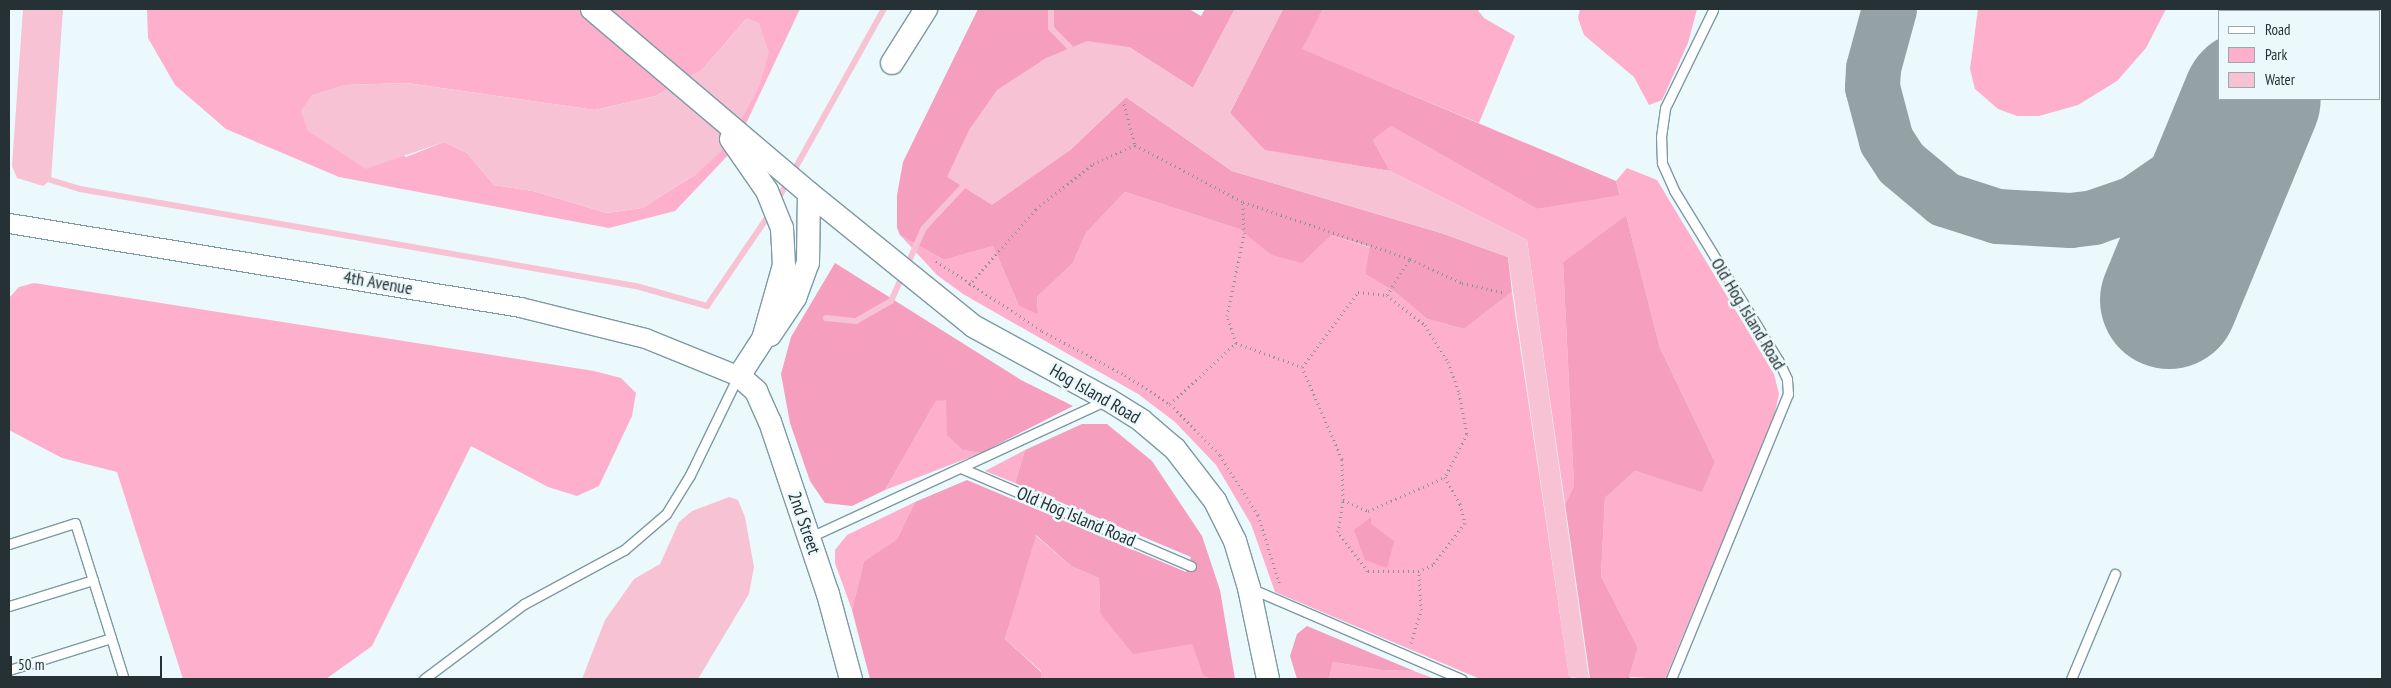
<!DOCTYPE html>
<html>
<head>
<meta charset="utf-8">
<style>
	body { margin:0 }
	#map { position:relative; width:2391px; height:688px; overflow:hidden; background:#ecf9fc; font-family:"PT Sans Narrow",sans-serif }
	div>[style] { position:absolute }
	.green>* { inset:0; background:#fdafcb }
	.forest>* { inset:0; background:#f59ebe }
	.water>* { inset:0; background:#f8c2d5 }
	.stream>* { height:6px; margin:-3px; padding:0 3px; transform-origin:3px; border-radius:3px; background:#f8c2d5 }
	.taxiway>* { height:55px; margin:-27.5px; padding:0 27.5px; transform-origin:27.5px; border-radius:27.5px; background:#95a2a5 }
	.runway>* { height:138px; margin:-69px; padding:0 69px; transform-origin:69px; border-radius:69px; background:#95a2a5 }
	.path>* { height:3px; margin-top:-1.5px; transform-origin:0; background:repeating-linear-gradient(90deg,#889598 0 1px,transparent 0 5px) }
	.roads { filter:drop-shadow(1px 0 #7d9aa3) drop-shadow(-1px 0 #7d9aa3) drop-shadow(0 1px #7d9aa3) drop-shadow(0 -1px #7d9aa3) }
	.service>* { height:9px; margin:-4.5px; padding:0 4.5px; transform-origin:4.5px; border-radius:4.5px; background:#fff }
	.minor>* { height:19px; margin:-9.5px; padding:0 9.5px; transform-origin:9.5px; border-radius:9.5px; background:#fff }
	.tertiary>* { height:22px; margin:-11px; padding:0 11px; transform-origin:11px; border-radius:11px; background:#fff }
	span { translate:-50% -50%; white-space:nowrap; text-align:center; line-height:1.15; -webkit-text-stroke:5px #ecf9fc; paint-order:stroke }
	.street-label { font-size:18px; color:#253135 }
	.frame { position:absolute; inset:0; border:10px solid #253135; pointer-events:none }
	.legend { position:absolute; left:2218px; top:10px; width:162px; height:90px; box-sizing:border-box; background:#ecf9fc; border:1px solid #9ca9ac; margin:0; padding:6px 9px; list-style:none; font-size:15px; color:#253135 }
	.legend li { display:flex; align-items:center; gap:10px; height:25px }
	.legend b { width:25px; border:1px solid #9ca9ac }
	.scale { position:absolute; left:10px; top:656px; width:152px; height:22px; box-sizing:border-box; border:2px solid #253135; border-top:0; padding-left:6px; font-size:15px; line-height:18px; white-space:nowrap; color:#253135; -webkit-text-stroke:4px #ecf9fc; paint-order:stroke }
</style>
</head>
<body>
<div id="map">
	<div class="green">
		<div style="clip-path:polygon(evenodd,147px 9px,800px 9px,734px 149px,675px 211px,609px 228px,339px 177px,226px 129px,175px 85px,148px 38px,147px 9px,747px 18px,695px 175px,642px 208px,607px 213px,533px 191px,494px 185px,467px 153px,444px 142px,406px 157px,311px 96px,345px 85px,407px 83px,595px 110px,655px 96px,702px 70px,747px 18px)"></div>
		<div style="clip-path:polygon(1323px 9px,1477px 9px,1484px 18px,1515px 36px,1479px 123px,1301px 49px)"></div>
		<div style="clip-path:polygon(1580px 9px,1697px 9px,1688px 43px,1662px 100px,1649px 105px,1634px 77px,1584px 35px,1578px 18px)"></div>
		<div style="clip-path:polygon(1978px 9px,2166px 9px,2146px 48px,2117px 81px,2078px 105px,2039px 116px,2017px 116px,1998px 109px,1975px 89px,1970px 69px)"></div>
		<div style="clip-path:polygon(1391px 126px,1537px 209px,1620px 194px,1616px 181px,1627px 168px,1657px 180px,1774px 374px,1779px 394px,1774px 417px,1665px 679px,1629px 677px,1638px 648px,1601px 576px,1605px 498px,1635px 471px,1702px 491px,1715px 462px,1660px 348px,1626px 215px,1563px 262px,1574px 486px,1565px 504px,1527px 240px,1390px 171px,1373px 140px)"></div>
		<div style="clip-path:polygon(1125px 192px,1239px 229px,1251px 238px,1331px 235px,1371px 248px,1365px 274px,1395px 292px,1427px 319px,1464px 329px,1512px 292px,1569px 676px,1574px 679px,1480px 679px,1275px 592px,1251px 524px,1216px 465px,1175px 422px,1138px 394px,963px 294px,937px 275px,900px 235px,944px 260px,993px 246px,1019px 306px,1038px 313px,1037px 297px,1073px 263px,1086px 233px)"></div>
		<div style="clip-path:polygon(34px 283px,594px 371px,621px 378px,636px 393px,632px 416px,599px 486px,577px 496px,548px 487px,471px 446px,372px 646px,326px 679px,183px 679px,117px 472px,62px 458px,9px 430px,9px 298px,19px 287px)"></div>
		<div style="clip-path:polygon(946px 399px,963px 450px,981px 453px,885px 490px,936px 401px)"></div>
		<div style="clip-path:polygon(1025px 450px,1015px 483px,985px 471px)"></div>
		<div style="clip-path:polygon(915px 502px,897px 539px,864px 561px,852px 610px,835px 563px,835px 550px,847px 535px)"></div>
		<div style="clip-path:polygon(1035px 535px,1071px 566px,1099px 578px,1100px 613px,1192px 643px,1203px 676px,1212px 679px,1041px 679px,1041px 671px,1005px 639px)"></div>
		<div style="clip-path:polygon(1333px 662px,1382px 670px,1414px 671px,1435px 679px,1329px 679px)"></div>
	</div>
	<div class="forest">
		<div style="clip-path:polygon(978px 9px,1189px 9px,1201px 16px,1205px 9px,1235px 9px,1193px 88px,1129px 47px,1069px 151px,1126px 97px,1232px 171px,1441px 233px,1508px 257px,1512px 292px,1464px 329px,1427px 319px,1395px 292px,1365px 274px,1370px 247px,1331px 235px,1302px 263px,1272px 255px,1239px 229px,1125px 192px,1086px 233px,1073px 263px,1037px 297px,1038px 314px,1019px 306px,993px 246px,944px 260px,900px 235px,897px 228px,897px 195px,903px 162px)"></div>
		<div style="clip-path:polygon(1283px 9px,1323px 9px,1302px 49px,1616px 181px,1620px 195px,1537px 209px,1391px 126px,1373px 140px,1390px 171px,1265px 151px,1230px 113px)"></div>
		<div style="clip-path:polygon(1626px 215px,1660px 348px,1715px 462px,1702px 492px,1635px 471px,1605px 498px,1601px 576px,1638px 648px,1629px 677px,1632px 679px,1590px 679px,1565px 504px,1574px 486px,1563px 262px)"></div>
		<div style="clip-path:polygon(835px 263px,1021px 380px,1073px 406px,981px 453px,963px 450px,947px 435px,946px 400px,936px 401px,885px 490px,852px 506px,825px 503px,810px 481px,790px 423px,781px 374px,791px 337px)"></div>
		<div style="clip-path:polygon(1082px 424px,1107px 424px,1152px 461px,1202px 536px,1220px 590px,1235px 679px,1212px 679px,1203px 676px,1192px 644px,1133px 654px,1100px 613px,1099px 578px,1071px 566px,1036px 535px,1005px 639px,1041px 672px,1041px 679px,870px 679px,852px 610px,864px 561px,897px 539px,915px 502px,967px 480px,1186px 572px,1191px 557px,1015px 483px,1025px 450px)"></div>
		<div style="clip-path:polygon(1371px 517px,1371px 524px,1394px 541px,1387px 568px,1365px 560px,1354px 530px)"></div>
		<div style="clip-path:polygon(1307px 626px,1414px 671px,1382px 670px,1333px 662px,1329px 679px,1297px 679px,1290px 656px,1297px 634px)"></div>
	</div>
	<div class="water">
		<div style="clip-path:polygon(23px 9px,63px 9px,51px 180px,43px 186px,17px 178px,12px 166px)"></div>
		<div style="clip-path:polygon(1235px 9px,1283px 9px,1230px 113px,1265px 150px,1390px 171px,1527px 240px,1589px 679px,1569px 677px,1508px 257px,1441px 233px,1232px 171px,1126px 97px,1069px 151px,992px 205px,947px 177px,969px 130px,997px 90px,1046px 58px,1087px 41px,1129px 47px,1193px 88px)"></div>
		<div style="clip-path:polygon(747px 18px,759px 23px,769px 53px,759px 87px,727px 146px,695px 175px,642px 208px,607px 213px,533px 191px,494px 185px,467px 153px,444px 142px,366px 169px,308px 131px,301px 111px,311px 96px,345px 85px,406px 83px,595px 110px,655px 96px,702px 70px)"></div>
		<div style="clip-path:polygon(729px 497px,738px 500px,745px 517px,754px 567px,749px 594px,698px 679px,582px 679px,605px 620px,634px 579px,660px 564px,679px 522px,692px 511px)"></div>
	</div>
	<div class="stream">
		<div style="left:1051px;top:9px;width:19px;rotate:90deg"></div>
		<div style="left:1051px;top:28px;width:36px;rotate:46deg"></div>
		<div style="left:44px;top:178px;width:38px;rotate:17deg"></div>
		<div style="left:80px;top:189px;width:564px;rotate:9.9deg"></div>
		<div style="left:636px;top:286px;width:74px;rotate:15.7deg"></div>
		<div style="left:707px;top:306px;width:114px;rotate:-55.8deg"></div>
		<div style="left:777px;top:201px;width:220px;rotate:-60.9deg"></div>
		<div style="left:826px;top:318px;width:30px;rotate:6deg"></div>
		<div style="left:856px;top:321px;width:40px;rotate:-29.7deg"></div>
		<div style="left:891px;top:301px;width:80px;rotate:-65.7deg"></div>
		<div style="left:924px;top:228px;width:63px;rotate:-46.9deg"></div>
	</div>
	<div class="taxiway">
		<div style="left:1889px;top:9px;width:61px;rotate:105.2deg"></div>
		<div style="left:1873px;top:68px;width:19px;rotate:93deg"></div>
		<div style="left:1872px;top:87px;width:55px;rotate:75.2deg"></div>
		<div style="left:1886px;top:140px;width:27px;rotate:57deg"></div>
		<div style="left:1901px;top:163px;width:56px;rotate:39.9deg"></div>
		<div style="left:1944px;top:199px;width:56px;rotate:17.8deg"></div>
		<div style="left:1997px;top:216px;width:73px;rotate:3.1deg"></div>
		<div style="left:2070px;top:220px;width:23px;rotate:-7deg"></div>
		<div style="left:2093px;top:217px;width:43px;rotate:-18.9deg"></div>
		<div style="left:2134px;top:203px;width:70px;rotate:-34.6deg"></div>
		<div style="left:2192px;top:163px;width:42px;rotate:-40.2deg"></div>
		<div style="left:2224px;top:136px;width:36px;rotate:-48deg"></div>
	</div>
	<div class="runway">
		<div style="left:2169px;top:300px;width:217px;rotate:-67.6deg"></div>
	</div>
	<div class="path">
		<div style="left:1124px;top:104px;width:42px;rotate:75deg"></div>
		<div style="left:1135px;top:145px;width:122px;rotate:27.8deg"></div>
		<div style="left:1243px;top:202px;width:176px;rotate:18.8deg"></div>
		<div style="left:1410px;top:259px;width:57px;rotate:24.8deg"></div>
		<div style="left:1462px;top:283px;width:45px;rotate:12.8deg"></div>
		<div style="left:936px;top:261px;width:127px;rotate:33.4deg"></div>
		<div style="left:1042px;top:331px;width:94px;rotate:27.9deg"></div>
		<div style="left:1125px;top:375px;width:54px;rotate:32.8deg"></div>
		<div style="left:1170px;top:404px;width:71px;rotate:45.6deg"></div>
		<div style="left:1220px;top:455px;width:71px;rotate:57.7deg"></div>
		<div style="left:1258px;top:515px;width:73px;rotate:72.6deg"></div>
		<div style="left:969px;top:285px;width:101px;rotate:-48.6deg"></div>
		<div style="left:1036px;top:209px;width:73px;rotate:-38.3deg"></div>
		<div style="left:1093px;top:164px;width:46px;rotate:-24.3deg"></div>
		<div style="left:1358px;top:292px;width:29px;rotate:6deg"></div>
		<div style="left:1387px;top:295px;width:48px;rotate:38.3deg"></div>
		<div style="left:1425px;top:325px;width:44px;rotate:58.1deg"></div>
		<div style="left:1448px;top:362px;width:33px;rotate:70deg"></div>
		<div style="left:1459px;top:393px;width:42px;rotate:79deg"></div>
		<div style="left:1467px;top:434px;width:48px;rotate:117.1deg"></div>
		<div style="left:1445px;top:477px;width:31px;rotate:61deg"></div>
		<div style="left:1460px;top:504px;width:20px;rotate:75deg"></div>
		<div style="left:1465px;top:523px;width:53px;rotate:127.3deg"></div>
		<div style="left:1433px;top:565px;width:15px;rotate:157deg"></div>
		<div style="left:1419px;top:571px;width:51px;rotate:180deg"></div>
		<div style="left:1368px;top:571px;width:49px;rotate:-127.6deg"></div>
		<div style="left:1338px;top:532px;width:32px;rotate:-81deg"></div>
		<div style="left:1343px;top:500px;width:41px;rotate:-91.4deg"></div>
		<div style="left:1342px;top:459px;width:100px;rotate:-113.5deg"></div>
		<div style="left:1302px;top:367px;width:94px;rotate:-53.3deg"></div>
		<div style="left:1387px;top:295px;width:43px;rotate:-57.4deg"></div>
		<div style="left:1236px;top:343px;width:28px;rotate:-108deg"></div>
		<div style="left:1227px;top:316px;width:84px;rotate:-78.3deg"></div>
		<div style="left:1244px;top:234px;width:32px;rotate:-92deg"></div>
		<div style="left:1170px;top:404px;width:90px;rotate:-42.7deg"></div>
		<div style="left:1236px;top:343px;width:70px;rotate:20deg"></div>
		<div style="left:1343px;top:500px;width:27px;rotate:24deg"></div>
		<div style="left:1368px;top:511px;width:84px;rotate:-23.8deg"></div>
		<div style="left:1411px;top:643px;width:34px;rotate:-73deg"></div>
		<div style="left:1421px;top:610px;width:39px;rotate:-93deg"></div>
	</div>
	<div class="roads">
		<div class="service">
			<div style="left:961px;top:468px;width:250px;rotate:23.1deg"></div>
			<div style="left:808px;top:538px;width:327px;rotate:-24.8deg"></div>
			<div style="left:9px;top:544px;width:69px;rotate:-17.7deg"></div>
			<div style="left:75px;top:523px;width:164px;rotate:72.6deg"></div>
			<div style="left:1252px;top:589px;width:228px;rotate:23.3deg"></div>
			<div style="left:9px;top:606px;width:88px;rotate:-17.2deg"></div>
			<div style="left:9px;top:670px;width:107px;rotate:-17.4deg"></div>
			<div style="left:424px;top:679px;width:125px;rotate:-36.9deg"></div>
			<div style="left:524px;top:604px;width:114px;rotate:-28.4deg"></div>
			<div style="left:624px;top:550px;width:55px;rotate:-40.6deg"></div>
			<div style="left:666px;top:514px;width:46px;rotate:-58.4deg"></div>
			<div style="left:690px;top:475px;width:110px;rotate:-64.1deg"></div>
			<div style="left:1671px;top:679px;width:308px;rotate:-67.7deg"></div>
			<div style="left:1788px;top:394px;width:15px;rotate:-94deg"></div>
			<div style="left:1787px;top:379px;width:21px;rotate:-115deg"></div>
			<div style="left:1778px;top:360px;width:199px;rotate:-121.5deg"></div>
			<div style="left:1674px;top:190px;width:30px;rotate:-114deg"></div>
			<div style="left:1662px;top:163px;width:26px;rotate:-92deg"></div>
			<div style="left:1661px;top:137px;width:29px;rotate:-82deg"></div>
			<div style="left:1665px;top:108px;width:109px;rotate:-63.9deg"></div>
			<div style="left:2071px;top:679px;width:114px;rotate:-67.3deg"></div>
		</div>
		<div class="minor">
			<div style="left:9px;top:223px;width:518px;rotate:9.33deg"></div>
			<div style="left:520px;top:307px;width:129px;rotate:13.9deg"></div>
			<div style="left:645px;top:338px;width:101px;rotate:22deg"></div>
		</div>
		<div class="tertiary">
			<div style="left:592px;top:9px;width:285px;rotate:40.3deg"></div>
			<div style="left:809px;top:193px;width:211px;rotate:39deg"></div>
			<div style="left:973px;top:326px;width:155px;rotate:28.6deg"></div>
			<div style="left:1109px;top:400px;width:39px;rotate:32deg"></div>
			<div style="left:1142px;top:421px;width:43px;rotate:40.3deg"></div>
			<div style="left:1175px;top:449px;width:66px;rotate:52.4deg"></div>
			<div style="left:1215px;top:501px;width:45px;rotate:63.4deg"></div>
			<div style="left:1235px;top:541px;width:49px;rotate:73.4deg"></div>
			<div style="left:1249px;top:588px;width:93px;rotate:78.2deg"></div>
			<div style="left:892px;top:63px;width:64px;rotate:-57.8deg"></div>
			<div style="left:731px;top:139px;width:63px;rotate:55.3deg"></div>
			<div style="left:767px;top:191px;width:40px;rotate:68deg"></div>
			<div style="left:782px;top:228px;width:37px;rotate:87deg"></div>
			<div style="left:784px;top:265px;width:77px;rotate:105.8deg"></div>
			<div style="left:763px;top:339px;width:44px;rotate:123deg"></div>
			<div style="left:739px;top:376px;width:23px;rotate:41deg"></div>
			<div style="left:756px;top:391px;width:34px;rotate:66deg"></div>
			<div style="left:770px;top:422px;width:182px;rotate:71.4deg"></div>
			<div style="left:828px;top:594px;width:88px;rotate:74.9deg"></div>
			<div style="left:770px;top:335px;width:45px;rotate:-56deg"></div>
			<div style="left:795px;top:298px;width:37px;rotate:-70deg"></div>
			<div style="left:808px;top:263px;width:70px;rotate:-89.2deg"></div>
		</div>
	</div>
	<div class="street-label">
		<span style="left:378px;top:283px;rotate:10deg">4th Avenue</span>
		<span style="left:1748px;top:314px;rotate:59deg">Old Hog Island Road</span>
		<span style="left:1095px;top:394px;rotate:30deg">Hog Island Road</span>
		<span style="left:1076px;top:517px;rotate:23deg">Old Hog Island Road</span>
		<span style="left:804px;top:523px;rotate:71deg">2nd Street</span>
	</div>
	<div class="frame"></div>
	<ul class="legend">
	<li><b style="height:6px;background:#fff"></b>Road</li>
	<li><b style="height:14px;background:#fdafcb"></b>Park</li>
	<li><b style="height:14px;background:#f8c2d5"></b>Water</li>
	</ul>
	<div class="scale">50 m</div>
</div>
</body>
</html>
